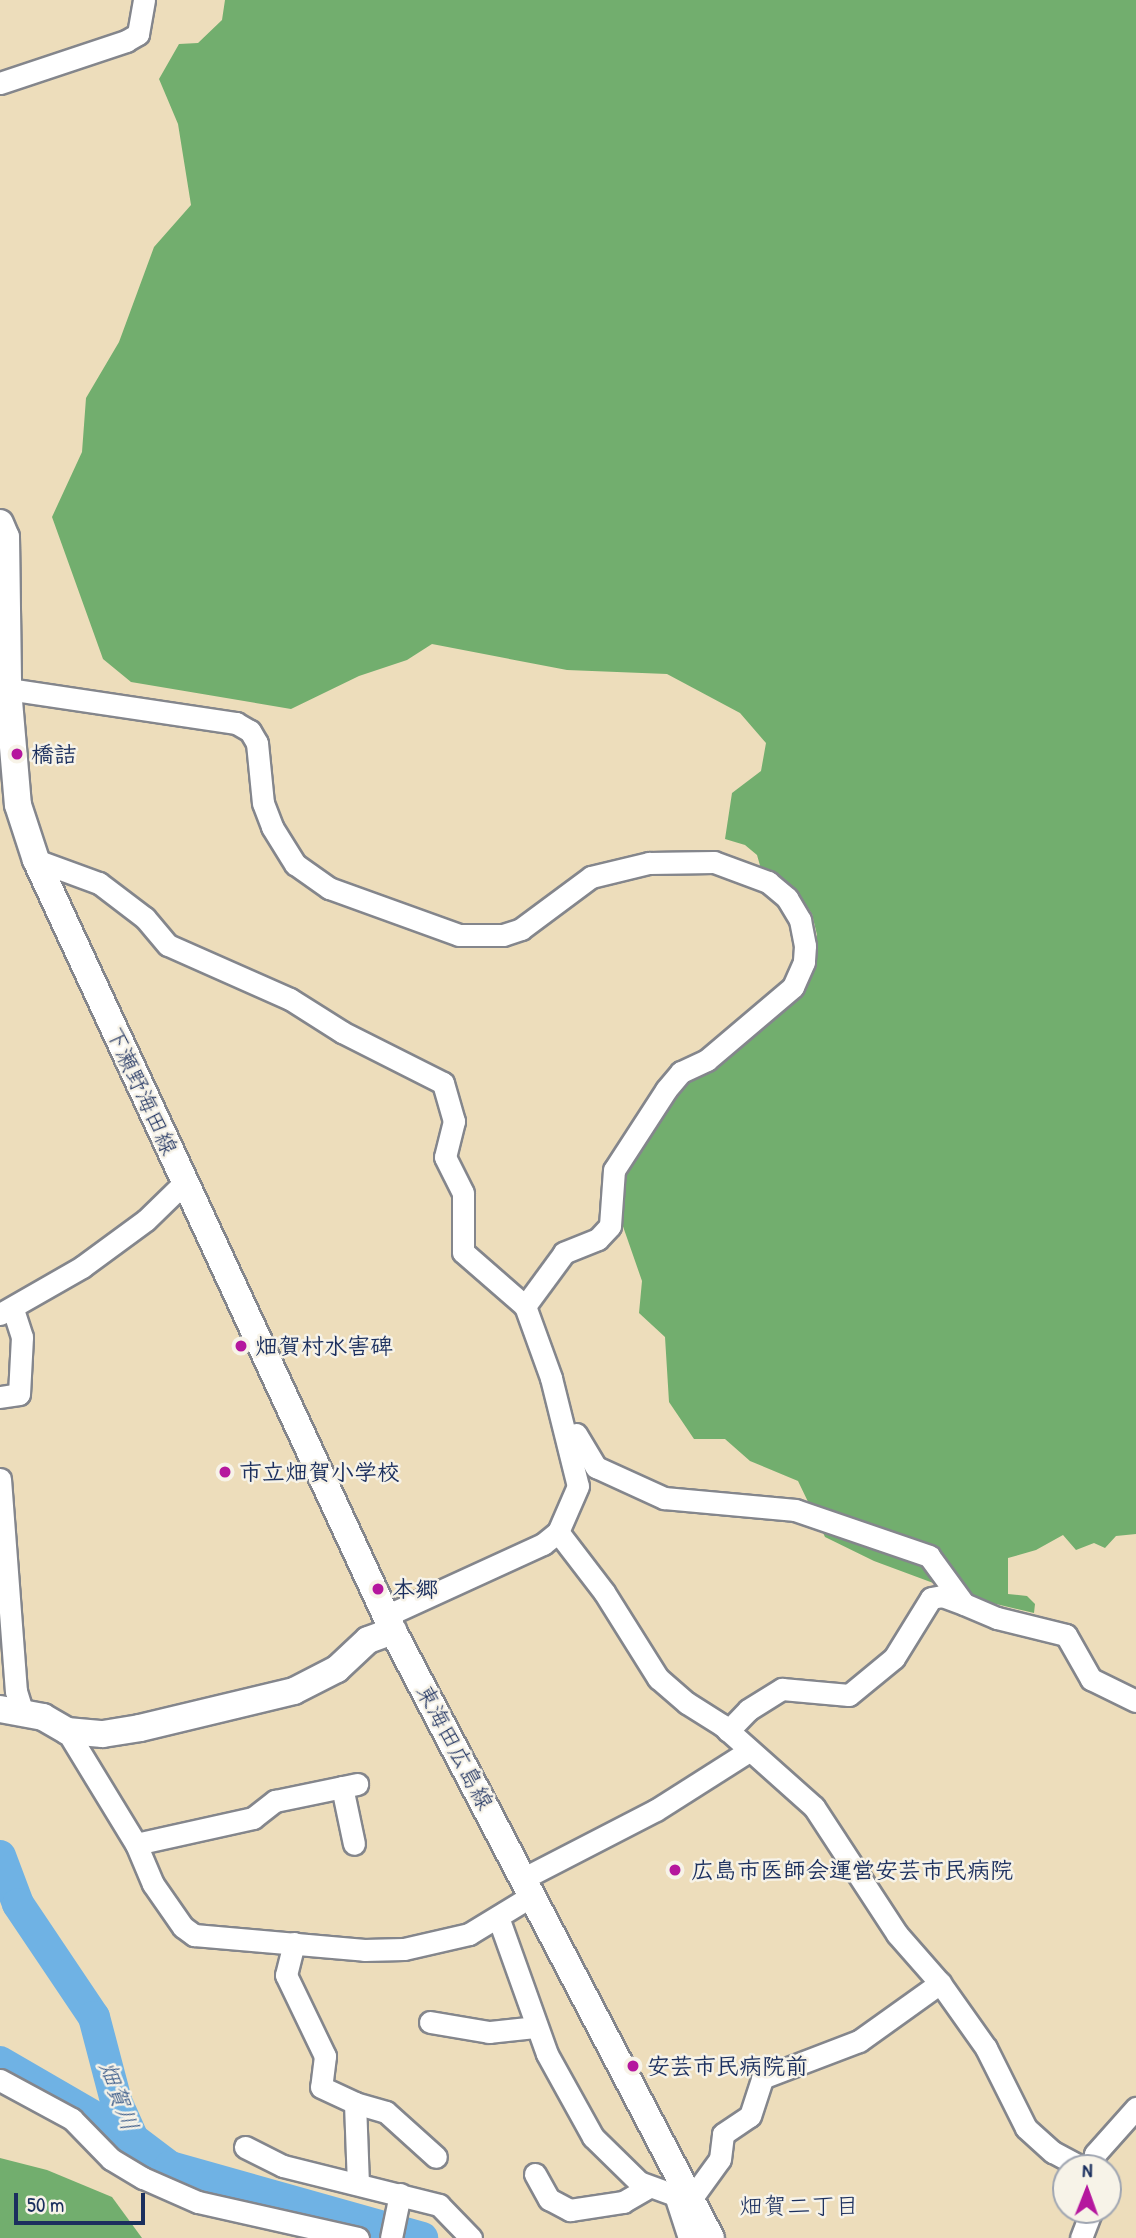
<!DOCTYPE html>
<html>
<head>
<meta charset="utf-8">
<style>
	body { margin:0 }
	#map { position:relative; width:1136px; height:2238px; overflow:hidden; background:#edddbb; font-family:"Patrick Hand","Klee One",sans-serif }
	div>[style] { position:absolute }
	.forest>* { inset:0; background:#72ae6e }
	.river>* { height:32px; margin:-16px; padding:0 16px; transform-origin:16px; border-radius:16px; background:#6fb2e4 }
	.roads { filter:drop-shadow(2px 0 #84868c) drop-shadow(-2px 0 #84868c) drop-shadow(0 2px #84868c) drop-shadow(0 -2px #84868c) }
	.minor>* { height:21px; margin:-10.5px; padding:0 10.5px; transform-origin:10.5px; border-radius:10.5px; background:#fff }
	.major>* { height:26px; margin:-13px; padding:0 13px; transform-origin:13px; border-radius:13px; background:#fff }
	.dots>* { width:19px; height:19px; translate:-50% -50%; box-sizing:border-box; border:4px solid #f7f3e8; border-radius:50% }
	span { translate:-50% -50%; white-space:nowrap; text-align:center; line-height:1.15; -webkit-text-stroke:5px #f7f3e8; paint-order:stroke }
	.poi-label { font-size:23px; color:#1b2f5e; font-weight:700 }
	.left { translate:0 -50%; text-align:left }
	.street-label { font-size:23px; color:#1b2f5e }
	.water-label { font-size:24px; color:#345686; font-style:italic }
	.neighbourhood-label { font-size:24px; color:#1b2f5e }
	.north { position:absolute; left:1052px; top:2154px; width:70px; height:70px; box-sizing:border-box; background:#f7f3e8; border:2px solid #9fa5b1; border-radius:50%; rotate:1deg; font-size:19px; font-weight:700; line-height:28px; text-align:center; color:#1b2f5e }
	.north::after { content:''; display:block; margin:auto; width:24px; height:32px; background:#b5179e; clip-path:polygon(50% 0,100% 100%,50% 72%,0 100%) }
	.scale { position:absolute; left:14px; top:2193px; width:131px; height:32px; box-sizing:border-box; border:4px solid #1b2f5e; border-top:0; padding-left:9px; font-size:21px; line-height:24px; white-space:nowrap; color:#1b2f5e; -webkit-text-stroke:5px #f7f3e8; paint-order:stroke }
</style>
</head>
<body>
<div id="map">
	<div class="forest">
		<div style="clip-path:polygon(225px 0,1136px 0,1136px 1534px,1116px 1536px,1105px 1548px,1094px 1543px,1076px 1550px,1063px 1535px,1036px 1550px,1008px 1558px,1008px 1594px,1027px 1596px,1035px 1604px,1034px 1613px,979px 1600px,874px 1561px,825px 1537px,798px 1481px,750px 1461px,725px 1439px,694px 1439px,669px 1402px,665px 1337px,639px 1313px,642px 1281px,618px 1212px,632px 1150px,710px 1054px,809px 968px,817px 935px,812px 914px,800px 896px,761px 869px,757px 855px,745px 845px,725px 839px,732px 793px,761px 771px,766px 743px,740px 713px,667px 674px,567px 670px,432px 644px,407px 660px,359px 676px,291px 709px,131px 682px,103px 659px,52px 517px,82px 452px,86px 398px,119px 342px,154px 247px,191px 205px,178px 124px,159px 79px,179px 44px,198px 43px,222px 20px)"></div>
		<div style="clip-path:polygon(0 2158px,47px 2170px,112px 2197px,142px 2238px,0 2238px)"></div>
	</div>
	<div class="river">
		<div style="left:0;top:1856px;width:51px;rotate:69.4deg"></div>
		<div style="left:18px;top:1904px;width:136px;rotate:56.1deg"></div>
		<div style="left:94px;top:2017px;width:87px;rotate:75.3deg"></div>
		<div style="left:116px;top:2101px;width:42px;rotate:65.9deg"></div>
		<div style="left:0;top:2062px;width:154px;rotate:30.1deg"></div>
		<div style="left:133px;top:2139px;width:46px;rotate:37.1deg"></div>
		<div style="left:170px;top:2167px;width:262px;rotate:15.7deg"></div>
	</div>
	<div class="roads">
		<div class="minor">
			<div style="left:0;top:83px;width:133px;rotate:-18.4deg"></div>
			<div style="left:126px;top:41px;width:14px;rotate:-30deg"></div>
			<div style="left:138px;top:34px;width:35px;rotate:-80deg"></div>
			<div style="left:8px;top:689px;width:231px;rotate:8.5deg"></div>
			<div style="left:236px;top:723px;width:16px;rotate:30deg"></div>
			<div style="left:250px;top:731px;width:14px;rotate:60deg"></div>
			<div style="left:257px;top:743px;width:60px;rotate:84.3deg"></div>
			<div style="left:263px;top:803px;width:26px;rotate:69deg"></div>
			<div style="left:272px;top:827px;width:44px;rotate:58.1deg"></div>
			<div style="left:295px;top:864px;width:42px;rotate:35.2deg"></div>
			<div style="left:329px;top:888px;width:138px;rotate:19.9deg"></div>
			<div style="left:459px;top:935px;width:44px"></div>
			<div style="left:503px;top:935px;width:19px;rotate:-18deg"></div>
			<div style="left:521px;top:929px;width:87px;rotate:-36.6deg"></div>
			<div style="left:591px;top:877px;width:60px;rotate:-13.6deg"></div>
			<div style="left:649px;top:863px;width:65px;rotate:-0.9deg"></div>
			<div style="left:714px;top:862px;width:58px;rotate:20.3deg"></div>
			<div style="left:768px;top:882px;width:25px;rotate:40deg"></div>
			<div style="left:787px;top:898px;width:26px;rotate:59deg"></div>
			<div style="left:800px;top:920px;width:26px;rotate:79deg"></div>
			<div style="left:805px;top:946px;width:16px;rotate:94deg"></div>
			<div style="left:804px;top:962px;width:27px;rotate:114deg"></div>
			<div style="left:793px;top:987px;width:113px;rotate:139.7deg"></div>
			<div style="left:707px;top:1060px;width:29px;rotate:155deg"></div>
			<div style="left:681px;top:1072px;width:23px;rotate:130deg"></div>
			<div style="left:666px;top:1090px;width:95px;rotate:123deg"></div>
			<div style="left:614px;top:1170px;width:56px;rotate:94.1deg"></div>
			<div style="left:610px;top:1226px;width:18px;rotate:133deg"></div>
			<div style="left:598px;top:1239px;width:37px;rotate:158deg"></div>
			<div style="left:564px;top:1253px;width:66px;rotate:126.3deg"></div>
			<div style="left:36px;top:860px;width:67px;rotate:20.1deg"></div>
			<div style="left:99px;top:883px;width:58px;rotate:37.3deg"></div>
			<div style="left:145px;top:918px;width:35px;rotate:50deg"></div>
			<div style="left:168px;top:945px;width:133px;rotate:23.9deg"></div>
			<div style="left:290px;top:999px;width:62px;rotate:32.4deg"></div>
			<div style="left:342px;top:1032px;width:113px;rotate:26.8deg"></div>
			<div style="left:443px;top:1083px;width:40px;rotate:74deg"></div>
			<div style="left:454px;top:1121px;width:37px;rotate:104deg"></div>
			<div style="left:445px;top:1157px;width:40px;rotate:63.4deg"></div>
			<div style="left:463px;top:1193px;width:59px;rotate:90deg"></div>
			<div style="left:463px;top:1252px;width:82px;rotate:41.1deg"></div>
			<div style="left:525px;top:1306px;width:77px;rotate:70.1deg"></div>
			<div style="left:551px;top:1378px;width:111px;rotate:76deg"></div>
			<div style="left:578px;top:1486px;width:50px;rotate:113.5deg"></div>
			<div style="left:558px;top:1532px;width:19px;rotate:141deg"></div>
			<div style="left:543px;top:1544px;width:173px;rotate:155.4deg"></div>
			<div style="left:0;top:1314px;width:95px;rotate:-29.8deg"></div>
			<div style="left:82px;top:1267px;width:79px;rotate:-36.3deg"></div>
			<div style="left:146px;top:1220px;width:53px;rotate:-44.2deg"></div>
			<div style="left:0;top:1397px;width:19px;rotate:-9deg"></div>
			<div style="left:19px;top:1394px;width:57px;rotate:-87deg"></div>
			<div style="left:22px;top:1337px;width:28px;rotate:-108deg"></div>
			<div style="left:576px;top:1434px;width:39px;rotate:59deg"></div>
			<div style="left:596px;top:1467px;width:75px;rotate:24.5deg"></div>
			<div style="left:664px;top:1498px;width:132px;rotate:5.2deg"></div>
			<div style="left:795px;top:1510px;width:142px;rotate:18.9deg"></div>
			<div style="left:929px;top:1556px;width:59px;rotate:53.9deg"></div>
			<div style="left:964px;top:1604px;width:36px;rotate:23deg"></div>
			<div style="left:997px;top:1618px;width:71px;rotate:13.8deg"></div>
			<div style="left:1066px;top:1635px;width:51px;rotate:60.4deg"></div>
			<div style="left:1091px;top:1679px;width:50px;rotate:26.1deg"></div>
			<div style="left:0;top:1479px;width:213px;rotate:85.7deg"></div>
			<div style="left:16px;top:1691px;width:21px;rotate:73deg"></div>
			<div style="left:558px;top:1532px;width:76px;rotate:52.5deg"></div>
			<div style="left:604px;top:1592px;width:102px;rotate:57.9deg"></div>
			<div style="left:658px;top:1678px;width:38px;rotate:41deg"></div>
			<div style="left:687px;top:1703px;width:41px;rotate:32.2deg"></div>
			<div style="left:722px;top:1725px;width:123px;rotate:41.7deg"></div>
			<div style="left:814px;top:1807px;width:152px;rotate:56.8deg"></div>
			<div style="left:897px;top:1934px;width:65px;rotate:48.7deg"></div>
			<div style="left:940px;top:1983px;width:80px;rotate:54.7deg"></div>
			<div style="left:986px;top:2048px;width:89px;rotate:63.4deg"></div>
			<div style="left:1026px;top:2128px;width:36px;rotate:42deg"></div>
			<div style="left:1053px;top:2152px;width:34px;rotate:28deg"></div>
			<div style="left:67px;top:1731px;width:132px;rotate:58.6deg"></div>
			<div style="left:136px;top:1844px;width:43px;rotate:67deg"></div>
			<div style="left:153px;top:1884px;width:52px;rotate:55.1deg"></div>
			<div style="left:183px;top:1927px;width:14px;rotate:36deg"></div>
			<div style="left:194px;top:1935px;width:171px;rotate:5deg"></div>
			<div style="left:364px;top:1950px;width:40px;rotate:-1.4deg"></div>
			<div style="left:404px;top:1949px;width:67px;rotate:-13deg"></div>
			<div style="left:469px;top:1934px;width:75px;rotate:-31.4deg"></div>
			<div style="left:728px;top:1731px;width:29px;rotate:-46deg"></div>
			<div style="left:748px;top:1710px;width:40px;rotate:-32deg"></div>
			<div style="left:782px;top:1689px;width:67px;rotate:5.1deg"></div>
			<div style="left:849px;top:1695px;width:58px;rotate:-39.4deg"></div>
			<div style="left:894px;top:1658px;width:70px;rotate:-58.3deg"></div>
			<div style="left:931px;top:1598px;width:11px;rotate:-10deg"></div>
			<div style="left:942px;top:1596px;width:23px;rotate:20deg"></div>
			<div style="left:342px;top:1787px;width:58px;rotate:78.1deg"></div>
			<div style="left:136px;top:1844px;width:120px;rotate:-12.5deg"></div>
			<div style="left:253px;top:1818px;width:28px;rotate:-38deg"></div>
			<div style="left:275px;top:1801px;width:84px;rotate:-11.7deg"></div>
			<div style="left:524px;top:1878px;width:148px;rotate:-27.3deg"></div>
			<div style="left:656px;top:1810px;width:110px;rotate:-32.4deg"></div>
			<div style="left:498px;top:1917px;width:145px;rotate:70.3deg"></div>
			<div style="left:547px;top:2054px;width:95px;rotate:61deg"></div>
			<div style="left:593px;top:2137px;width:64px;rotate:44.4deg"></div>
			<div style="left:639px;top:2182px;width:38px;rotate:20deg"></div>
			<div style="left:675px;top:2195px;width:12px;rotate:-14deg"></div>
			<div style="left:294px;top:1943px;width:33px;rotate:104deg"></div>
			<div style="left:286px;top:1975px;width:90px;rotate:64.3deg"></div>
			<div style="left:325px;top:2056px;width:31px;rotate:97deg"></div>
			<div style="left:321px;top:2087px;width:38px;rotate:25deg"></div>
			<div style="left:355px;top:2103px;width:81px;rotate:87.9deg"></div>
			<div style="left:430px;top:2022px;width:60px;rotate:9.6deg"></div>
			<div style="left:489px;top:2032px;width:47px;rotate:-6.1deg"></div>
			<div style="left:0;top:2080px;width:82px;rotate:28.4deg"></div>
			<div style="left:72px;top:2119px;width:56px;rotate:45.7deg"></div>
			<div style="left:111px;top:2159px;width:37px;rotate:31deg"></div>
			<div style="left:143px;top:2178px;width:60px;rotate:23.6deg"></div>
			<div style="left:198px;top:2202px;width:164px;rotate:12.7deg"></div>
			<div style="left:355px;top:2103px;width:32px;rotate:16deg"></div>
			<div style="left:386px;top:2112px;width:67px;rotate:42deg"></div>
			<div style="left:245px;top:2147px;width:42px;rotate:26.6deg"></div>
			<div style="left:283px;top:2166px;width:161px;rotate:14deg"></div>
			<div style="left:439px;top:2205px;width:46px;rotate:45.9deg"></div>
			<div style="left:1093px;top:2168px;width:14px;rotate:-82deg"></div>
			<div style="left:1095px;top:2154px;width:62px;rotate:-48.3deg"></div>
			<div style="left:535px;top:2174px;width:29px;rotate:61deg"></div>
			<div style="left:549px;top:2199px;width:24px;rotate:28deg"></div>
			<div style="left:570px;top:2210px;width:54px;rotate:-8.6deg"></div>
			<div style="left:623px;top:2202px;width:30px;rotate:-30deg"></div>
			<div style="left:675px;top:2195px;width:45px;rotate:72deg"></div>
			<div style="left:691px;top:2199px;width:49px;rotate:-54.1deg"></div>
			<div style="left:720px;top:2159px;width:25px;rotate:-83deg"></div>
			<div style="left:723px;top:2134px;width:32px;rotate:-34deg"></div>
			<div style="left:750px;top:2116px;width:40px;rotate:-72deg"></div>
			<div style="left:762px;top:2078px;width:104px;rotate:-20.9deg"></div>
			<div style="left:859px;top:2041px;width:100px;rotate:-35.6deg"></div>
			<div style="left:391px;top:2238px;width:45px;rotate:-78.4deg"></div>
			<div style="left:1081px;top:2238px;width:30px;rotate:-69deg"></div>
		</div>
		<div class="major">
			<div style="left:0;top:523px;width:15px;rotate:67deg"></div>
			<div style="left:6px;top:537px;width:152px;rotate:89.2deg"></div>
			<div style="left:8px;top:689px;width:116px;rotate:85.1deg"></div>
			<div style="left:18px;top:805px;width:58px;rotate:71.9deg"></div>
			<div style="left:36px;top:860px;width:850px;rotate:65.15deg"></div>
			<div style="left:393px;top:1631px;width:685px;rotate:62.35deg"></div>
			<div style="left:0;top:1709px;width:44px;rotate:10.5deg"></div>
			<div style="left:43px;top:1717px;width:28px;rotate:30deg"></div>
			<div style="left:67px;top:1731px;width:36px;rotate:5deg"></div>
			<div style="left:103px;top:1734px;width:37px;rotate:-9deg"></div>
			<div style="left:140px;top:1728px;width:158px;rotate:-13.5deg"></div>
			<div style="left:294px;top:1691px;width:48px;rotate:-27.1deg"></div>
			<div style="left:337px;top:1669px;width:42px;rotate:-43.1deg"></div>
			<div style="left:368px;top:1640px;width:27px;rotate:-20deg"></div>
		</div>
	</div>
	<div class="dots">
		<div style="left:17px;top:754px;background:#b5179e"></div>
		<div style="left:241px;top:1346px;background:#b5179e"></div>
		<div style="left:225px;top:1472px;background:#b5179e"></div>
		<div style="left:378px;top:1589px;background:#b5179e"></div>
		<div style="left:675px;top:1870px;background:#b5179e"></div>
		<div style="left:633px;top:2066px;background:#b5179e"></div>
	</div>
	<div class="poi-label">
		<span class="left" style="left:31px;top:754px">橋詰</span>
		<span class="left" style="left:255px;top:1346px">畑賀村水害碑</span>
		<span class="left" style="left:239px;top:1472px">市立畑賀小学校</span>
		<span class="left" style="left:392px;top:1589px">本郷</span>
		<span class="left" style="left:691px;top:1870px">広島市医師会運営安芸市民病院</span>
		<span class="left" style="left:647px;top:2066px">安芸市民病院前</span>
	</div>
	<div class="street-label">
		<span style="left:142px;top:1091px;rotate:65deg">下瀬野海田線</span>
		<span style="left:455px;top:1747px;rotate:62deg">東海田広島線</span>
	</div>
	<div class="water-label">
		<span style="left:119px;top:2096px;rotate:70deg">畑賀川</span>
	</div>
	<div class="neighbourhood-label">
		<span style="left:799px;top:2206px">畑賀二丁目</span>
	</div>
	<div class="north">N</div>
	<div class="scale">50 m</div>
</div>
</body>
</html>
